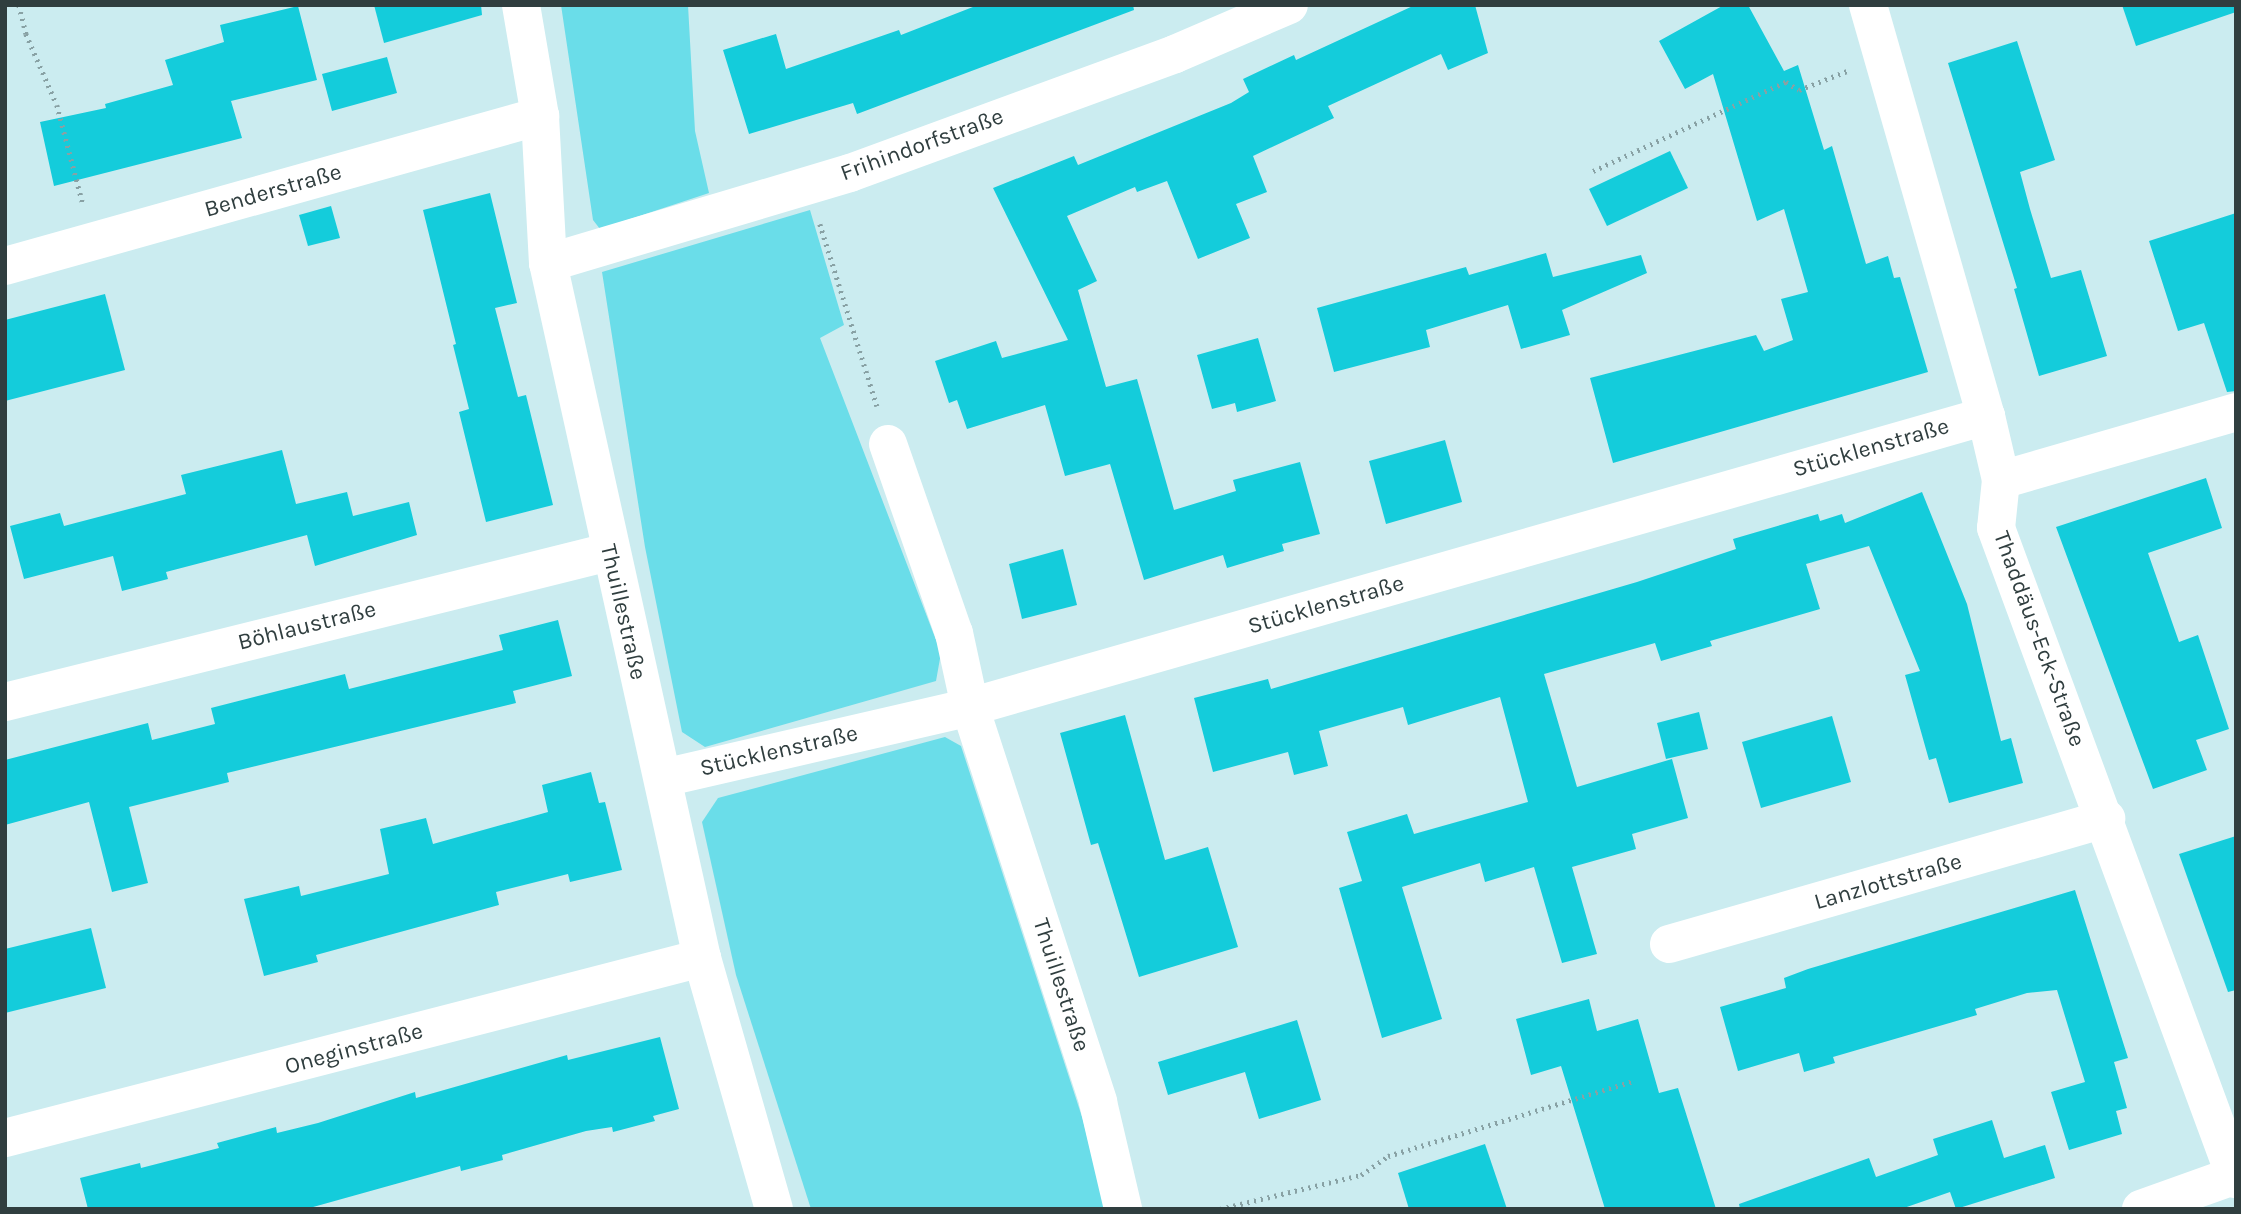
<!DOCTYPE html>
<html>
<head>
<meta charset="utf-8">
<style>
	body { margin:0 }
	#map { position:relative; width:2241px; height:1214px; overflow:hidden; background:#cbecf0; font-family:Karla,sans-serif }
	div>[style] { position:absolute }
	.green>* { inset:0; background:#6adde9 }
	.building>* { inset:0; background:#14ccdb }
	.path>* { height:4.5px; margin-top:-2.25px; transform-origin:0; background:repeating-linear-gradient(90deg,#88a1a4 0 2px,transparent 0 7px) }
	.minor>* { height:38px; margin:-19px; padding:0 19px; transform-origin:19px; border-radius:19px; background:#fff }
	span { translate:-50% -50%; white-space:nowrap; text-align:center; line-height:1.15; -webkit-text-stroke:5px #fff; paint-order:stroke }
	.street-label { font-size:23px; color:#303e3f }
	.frame { position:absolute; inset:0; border:7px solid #303e3f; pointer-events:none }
</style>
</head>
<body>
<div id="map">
	<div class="green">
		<div style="clip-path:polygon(561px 5px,688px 5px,695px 131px,709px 193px,600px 229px,593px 220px)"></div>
		<div style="clip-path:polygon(810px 210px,844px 325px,820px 338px,941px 653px,936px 681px,705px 747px,682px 732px,645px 547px,602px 272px)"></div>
		<div style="clip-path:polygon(945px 737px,961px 746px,1083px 1120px,1105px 1209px,811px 1209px,736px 975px,702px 822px,718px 798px)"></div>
	</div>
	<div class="building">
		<div style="clip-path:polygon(374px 5px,481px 5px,482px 15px,384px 43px)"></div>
		<div style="clip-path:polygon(978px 5px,1133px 5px,1134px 10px,857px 114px,853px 103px,749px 134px,723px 50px,776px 34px,786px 69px,899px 30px,901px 35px)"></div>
		<div style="clip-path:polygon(1415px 5px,1475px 5px,1488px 53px,1448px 70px,1441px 54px,1328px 106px,1334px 118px,1253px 156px,1267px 192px,1236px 204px,1250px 238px,1198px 259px,1167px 181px,1137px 192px,1135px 187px,1067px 216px,1097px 281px,1078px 290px,1106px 387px,1137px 379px,1174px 510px,1236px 491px,1233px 480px,1300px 462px,1320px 534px,1282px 544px,1284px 551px,1227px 568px,1223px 555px,1144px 580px,1110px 464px,1065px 476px,1045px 405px,967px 429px,957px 400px,949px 403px,935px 361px,996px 341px,1002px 358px,1068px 340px,993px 188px,1074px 156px,1078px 165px,1231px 103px,1249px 92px,1243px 79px,1294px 55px,1296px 60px)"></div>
		<div style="clip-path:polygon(1724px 5px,1748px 5px,1784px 71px,1798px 65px,1824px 150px,1832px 146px,1866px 264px,1888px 256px,1894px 278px,1900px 277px,1928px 372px,1613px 463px,1590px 378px,1756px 335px,1764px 351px,1793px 340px,1781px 299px,1808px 292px,1784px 209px,1757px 221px,1713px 74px,1685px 89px,1659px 41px)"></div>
		<div style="clip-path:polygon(2122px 5px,2236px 5px,2236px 12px,2136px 46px)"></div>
		<div style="clip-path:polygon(298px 6px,317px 80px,231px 101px,242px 138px,54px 186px,40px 122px,106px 108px,105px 104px,173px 85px,165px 60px,224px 42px,220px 25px)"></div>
		<div style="clip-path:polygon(2017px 41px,2055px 160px,2020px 172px,2030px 209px,2051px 278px,2081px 270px,2107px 356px,2039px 376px,2014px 289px,2017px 288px,1948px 63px)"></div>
		<div style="clip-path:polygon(387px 57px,397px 93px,332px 111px,322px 74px)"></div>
		<div style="clip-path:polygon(1670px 151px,1688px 188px,1607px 226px,1589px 189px)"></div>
		<div style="clip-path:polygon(490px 193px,517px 303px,495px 308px,518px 397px,526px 395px,553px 505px,486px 522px,459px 412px,469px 409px,453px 345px,456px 344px,423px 210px)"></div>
		<div style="clip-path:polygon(331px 206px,340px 238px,308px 246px,299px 215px)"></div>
		<div style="clip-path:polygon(2236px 213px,2236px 391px,2227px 392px,2204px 323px,2178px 331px,2149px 241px)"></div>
		<div style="clip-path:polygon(1546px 253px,1553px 277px,1641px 255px,1647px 273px,1562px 310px,1570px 335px,1521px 349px,1508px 305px,1426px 330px,1430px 347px,1334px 372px,1317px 308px,1466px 267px,1469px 275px)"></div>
		<div style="clip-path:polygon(105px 294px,125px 370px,5px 401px,5px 320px)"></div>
		<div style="clip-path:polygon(1258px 338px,1276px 401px,1237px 412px,1235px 403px,1212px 409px,1197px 355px)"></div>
		<div style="clip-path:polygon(1445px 440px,1462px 502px,1386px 524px,1369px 461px)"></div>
		<div style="clip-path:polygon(282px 450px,296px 504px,347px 492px,353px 516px,409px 502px,417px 535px,315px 566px,307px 535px,166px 572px,168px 579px,122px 591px,113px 556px,24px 579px,10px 526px,60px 513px,64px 526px,186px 494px,181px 475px)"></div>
		<div style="clip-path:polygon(2206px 478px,2222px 528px,2148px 553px,2179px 642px,2198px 635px,2229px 729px,2196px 740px,2207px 770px,2153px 789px,2056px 527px)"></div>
		<div style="clip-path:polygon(1922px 492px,1967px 604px,2001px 741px,2011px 738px,2023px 783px,1949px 803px,1936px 758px,1929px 760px,1905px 675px,1920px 671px,1869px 546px,1806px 564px,1820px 609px,1710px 641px,1712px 646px,1661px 661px,1655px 643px,1544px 674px,1577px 787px,1672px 759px,1688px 818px,1632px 834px,1636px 849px,1572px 867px,1597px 954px,1562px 963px,1534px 867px,1485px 882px,1480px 863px,1402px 887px,1442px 1019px,1382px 1038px,1339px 888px,1362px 881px,1347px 832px,1407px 814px,1414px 834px,1528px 802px,1500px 697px,1408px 725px,1403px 707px,1319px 731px,1328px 766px,1294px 775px,1288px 752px,1213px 772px,1194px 698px,1268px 679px,1271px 689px,1637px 582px,1736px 549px,1733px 539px,1818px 514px,1820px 521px,1842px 514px,1845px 523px)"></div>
		<div style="clip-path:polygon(1063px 549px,1077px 605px,1022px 619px,1009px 564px)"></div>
		<div style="clip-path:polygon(558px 620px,572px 676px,513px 691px,516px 703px,227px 773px,229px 782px,129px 807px,148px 883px,112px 892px,89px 802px,5px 825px,5px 760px,148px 723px,152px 740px,215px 724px,211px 708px,345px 674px,349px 689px,503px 650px,499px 635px)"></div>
		<div style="clip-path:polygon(1699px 712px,1708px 749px,1666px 759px,1657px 723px)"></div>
		<div style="clip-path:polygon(1125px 715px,1165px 860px,1208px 847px,1238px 947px,1139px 977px,1098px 843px,1091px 845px,1060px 733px)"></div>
		<div style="clip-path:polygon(1832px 716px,1851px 782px,1761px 808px,1742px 742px)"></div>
		<div style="clip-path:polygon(591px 772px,599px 803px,605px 802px,622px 870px,570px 882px,568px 874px,496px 892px,499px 905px,316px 955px,318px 962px,264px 976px,244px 899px,299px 886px,301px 896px,389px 874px,380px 829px,426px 818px,433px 844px,548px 812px,542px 785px)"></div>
		<div style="clip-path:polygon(2236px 836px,2236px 990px,2228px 992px,2179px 854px)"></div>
		<div style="clip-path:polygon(2075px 890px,2128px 1058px,2114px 1062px,2127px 1108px,2116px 1111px,2122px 1134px,2069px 1150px,2051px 1092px,2085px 1082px,2057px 990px,2027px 993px,1975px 1009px,1977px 1015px,1833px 1057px,1835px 1063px,1804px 1072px,1799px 1053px,1738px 1071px,1720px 1007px,1786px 988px,1784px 978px,1808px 969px)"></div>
		<div style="clip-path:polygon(91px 928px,106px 988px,5px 1013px,5px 949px)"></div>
		<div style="clip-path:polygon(1589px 999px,1597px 1031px,1638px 1019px,1659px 1093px,1678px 1088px,1716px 1209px,1605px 1209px,1561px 1066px,1531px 1075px,1516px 1019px)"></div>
		<div style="clip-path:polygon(1297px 1020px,1321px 1100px,1259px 1119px,1245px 1072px,1168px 1095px,1158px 1062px)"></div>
		<div style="clip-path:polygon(660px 1037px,679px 1109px,653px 1116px,655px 1121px,613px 1132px,612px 1127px,586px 1131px,502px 1155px,503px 1160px,461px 1171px,460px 1166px,306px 1209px,88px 1209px,80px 1178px,140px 1163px,141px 1168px,219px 1148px,217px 1143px,276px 1127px,277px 1133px,318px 1123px,415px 1092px,416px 1098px,567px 1055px,568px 1060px)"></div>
		<div style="clip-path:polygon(1992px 1120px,2004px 1158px,2045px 1145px,2055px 1178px,1956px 1209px,1950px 1192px,1901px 1209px,1740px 1209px,1739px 1204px,1869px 1158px,1876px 1177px,1938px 1155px,1933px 1139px)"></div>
		<div style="clip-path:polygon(1485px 1144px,1507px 1209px,1409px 1209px,1398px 1173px)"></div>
	</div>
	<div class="path">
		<div style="left:19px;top:5px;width:30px;rotate:76deg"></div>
		<div style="left:26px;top:34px;width:77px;rotate:66.4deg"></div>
		<div style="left:57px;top:105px;width:102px;rotate:75.3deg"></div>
		<div style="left:1593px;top:171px;width:213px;rotate:-24.8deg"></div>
		<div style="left:1786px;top:82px;width:15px;rotate:32deg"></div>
		<div style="left:1799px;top:90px;width:52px;rotate:-21.6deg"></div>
		<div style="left:820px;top:224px;width:191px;rotate:72.6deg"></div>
		<div style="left:1220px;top:1209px;width:145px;rotate:-13.6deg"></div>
		<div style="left:1361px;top:1175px;width:33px;rotate:-35deg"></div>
		<div style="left:1388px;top:1156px;width:257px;rotate:-17deg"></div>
	</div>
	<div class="minor">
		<div style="left:521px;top:5px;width:113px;rotate:80.3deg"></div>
		<div style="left:540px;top:116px;width:147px;rotate:86.9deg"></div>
		<div style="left:548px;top:263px;width:712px;rotate:77.51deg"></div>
		<div style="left:702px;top:958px;width:261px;rotate:74deg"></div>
		<div style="left:1868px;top:5px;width:428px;rotate:74deg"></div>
		<div style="left:1986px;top:416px;width:66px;rotate:76.8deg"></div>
		<div style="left:2001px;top:480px;width:48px;rotate:95.9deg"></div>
		<div style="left:1996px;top:528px;width:694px;rotate:69.76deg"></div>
		<div style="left:548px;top:263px;width:315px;rotate:-16.6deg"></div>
		<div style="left:850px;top:173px;width:346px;rotate:-20.1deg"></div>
		<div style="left:1175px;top:54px;width:124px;rotate:-23.3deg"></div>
		<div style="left:5px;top:266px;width:556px;rotate:-15.66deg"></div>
		<div style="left:888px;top:444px;width:200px;rotate:70.8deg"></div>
		<div style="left:954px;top:633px;width:76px;rotate:77.8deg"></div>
		<div style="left:970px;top:707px;width:415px;rotate:72deg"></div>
		<div style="left:1098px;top:1102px;width:110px;rotate:76.8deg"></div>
		<div style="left:2001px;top:480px;width:245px;rotate:-16.1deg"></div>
		<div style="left:5px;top:702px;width:622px;rotate:-13.95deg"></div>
		<div style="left:663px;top:778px;width:315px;rotate:-13deg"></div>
		<div style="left:970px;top:707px;width:1057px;rotate:-15.98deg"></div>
		<div style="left:1669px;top:944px;width:455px;rotate:-16deg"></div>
		<div style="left:5px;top:1138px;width:720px;rotate:-14.48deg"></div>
		<div style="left:2141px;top:1209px;width:101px;rotate:-19.7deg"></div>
	</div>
	<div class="street-label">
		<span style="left:922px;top:145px;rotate:-20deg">Frihindorfstraße</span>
		<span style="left:273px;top:191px;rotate:-16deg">Benderstraße</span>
		<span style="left:1871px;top:448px;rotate:-16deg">Stücklenstraße</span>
		<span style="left:1326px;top:605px;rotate:-16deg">Stücklenstraße</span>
		<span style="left:623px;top:612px;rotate:77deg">Thuillestraße</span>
		<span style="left:307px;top:626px;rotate:-14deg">Böhlaustraße</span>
		<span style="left:2039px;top:639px;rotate:70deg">Thaddäus-Eck-Straße</span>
		<span style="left:779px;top:751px;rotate:-13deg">Stücklenstraße</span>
		<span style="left:1888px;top:882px;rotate:-16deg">Lanzlottstraße</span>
		<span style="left:1061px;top:985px;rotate:72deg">Thuillestraße</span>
		<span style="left:354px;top:1049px;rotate:-15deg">Oneginstraße</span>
	</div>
	<div class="frame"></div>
</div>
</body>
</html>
